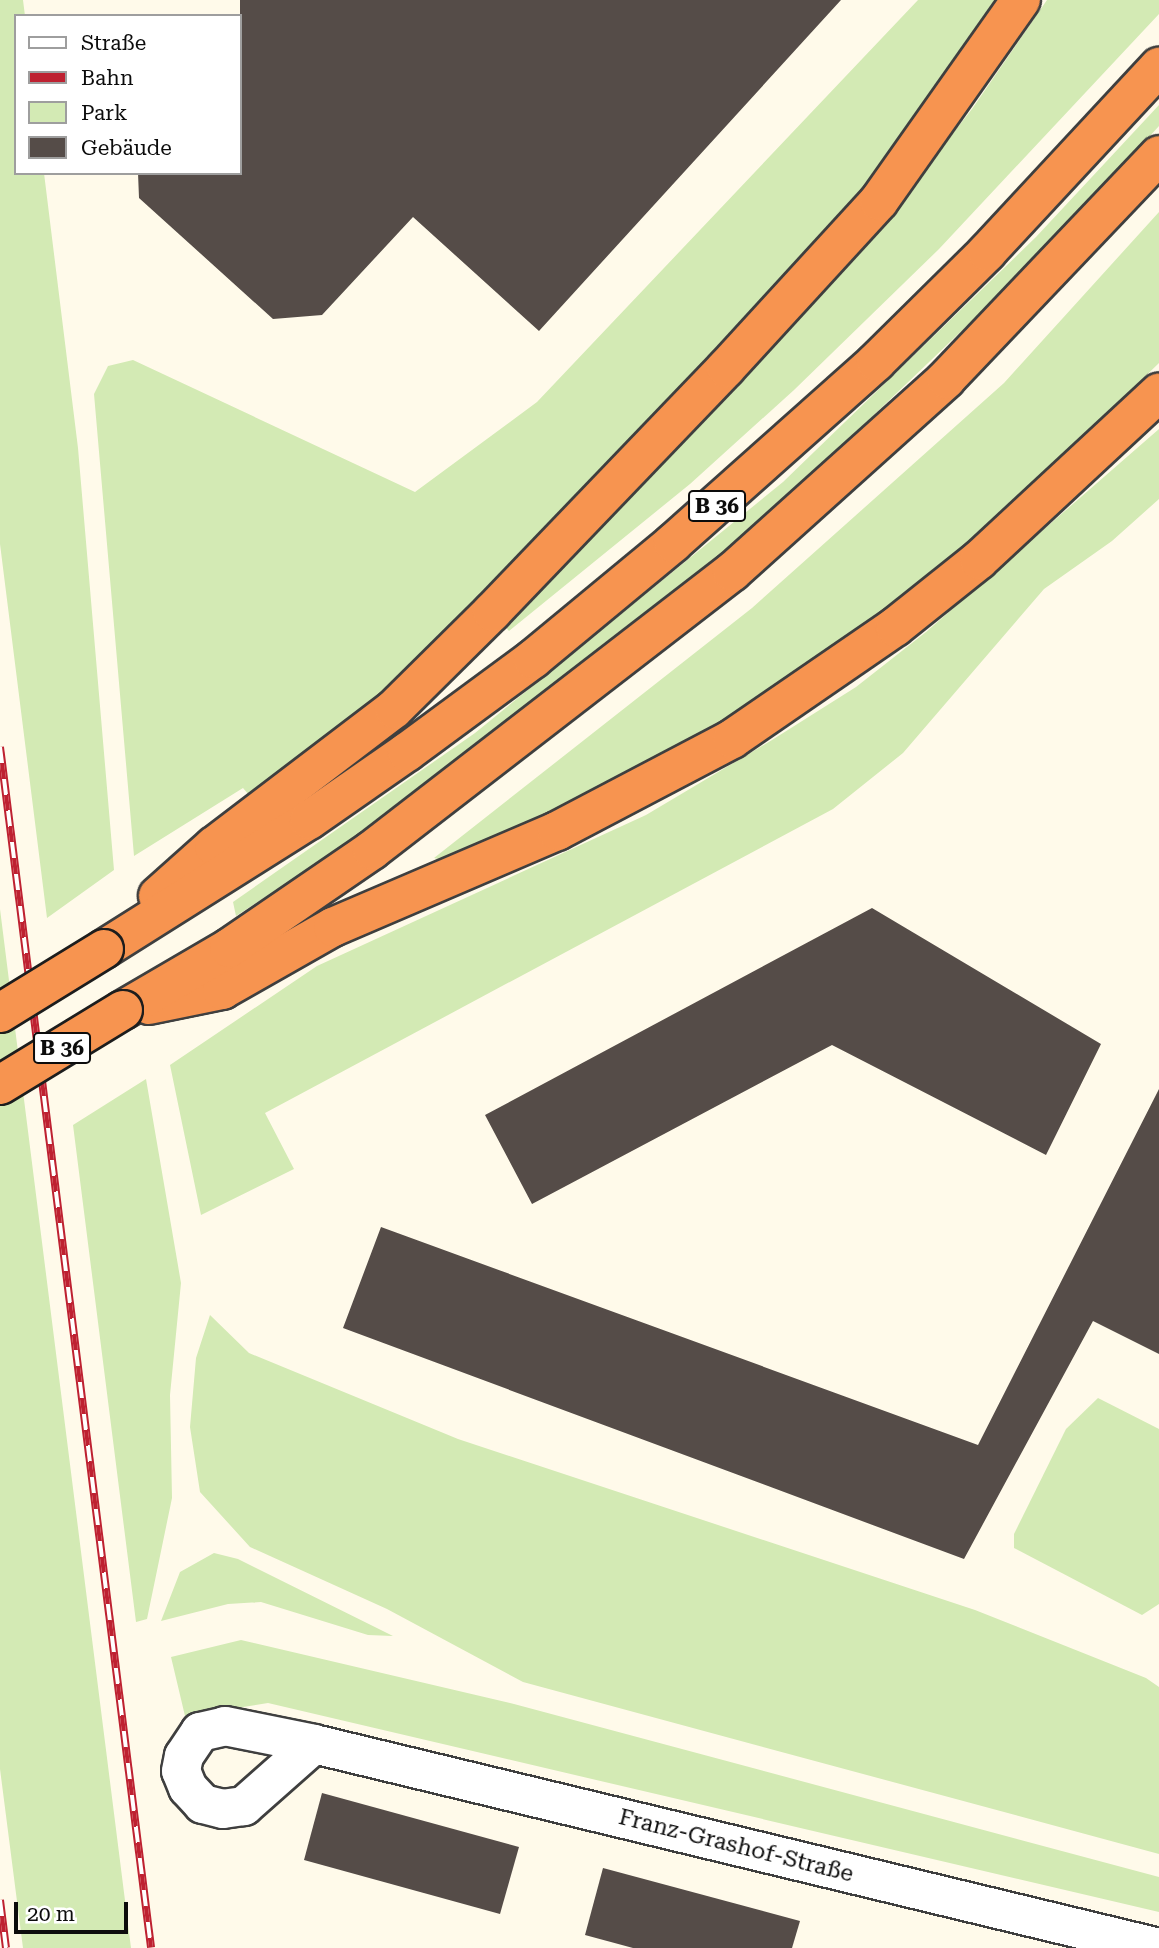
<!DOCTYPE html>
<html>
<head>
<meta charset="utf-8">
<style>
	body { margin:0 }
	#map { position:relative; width:1159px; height:1948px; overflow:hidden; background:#fffaea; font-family:"Roboto Serif",serif }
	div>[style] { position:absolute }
	.green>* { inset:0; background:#d3eab4 }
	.building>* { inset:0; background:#554c48 }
	.roads { filter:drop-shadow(2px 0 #3f3f3f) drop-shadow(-2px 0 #3f3f3f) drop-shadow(0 2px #3f3f3f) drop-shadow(0 -2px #3f3f3f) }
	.minor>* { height:38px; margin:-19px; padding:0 19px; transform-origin:19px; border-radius:19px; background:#fff }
	.highway>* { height:38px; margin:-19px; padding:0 19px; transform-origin:19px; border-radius:19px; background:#f79450 }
	.rail>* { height:8px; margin-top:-4px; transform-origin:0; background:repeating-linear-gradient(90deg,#fff 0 16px,#be2131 0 32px); box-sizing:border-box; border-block:2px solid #be2131 }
	.bridges { filter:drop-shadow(2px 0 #1d1d1d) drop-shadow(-2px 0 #1d1d1d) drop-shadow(0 2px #1d1d1d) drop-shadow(0 -2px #1d1d1d) }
	.highway-bridge>* { height:38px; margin:-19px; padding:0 19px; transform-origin:19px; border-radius:19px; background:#f79450 }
	span { translate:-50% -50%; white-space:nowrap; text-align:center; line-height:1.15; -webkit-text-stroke:7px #fff; paint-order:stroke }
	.shield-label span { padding:2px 5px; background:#fff; border:2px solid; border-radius:5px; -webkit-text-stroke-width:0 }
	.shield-label { font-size:21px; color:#0c0c0c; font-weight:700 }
	.street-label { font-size:23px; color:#0c0c0c }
	.legend { position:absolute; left:14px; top:14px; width:228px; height:161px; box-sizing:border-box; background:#fff; border:2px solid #9e9e9e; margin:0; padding:9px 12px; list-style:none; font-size:21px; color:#0c0c0c }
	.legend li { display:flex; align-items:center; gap:14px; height:35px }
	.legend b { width:35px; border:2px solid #9e9e9e }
	.scale { position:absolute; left:14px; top:1902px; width:114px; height:32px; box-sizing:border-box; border:4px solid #0c0c0c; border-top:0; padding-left:9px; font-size:21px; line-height:24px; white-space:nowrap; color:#0c0c0c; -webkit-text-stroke:5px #fff; paint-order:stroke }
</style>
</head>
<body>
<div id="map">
	<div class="green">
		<div style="clip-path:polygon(0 0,23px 0,25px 16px,16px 16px,16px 173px,44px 173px,78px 448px,114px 870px,47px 918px,0 544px)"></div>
		<div style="clip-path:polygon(918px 0,1006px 0,888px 162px,732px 338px,370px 705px,315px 751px,249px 795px,243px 788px,134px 856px,94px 394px,108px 366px,133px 360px,415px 492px,537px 402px)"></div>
		<div style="clip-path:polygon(1047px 0,1159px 0,1159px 14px,939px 249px,794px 390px,690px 484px,509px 631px,502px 623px,876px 231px,972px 109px)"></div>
		<div style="clip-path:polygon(1159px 105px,1159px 126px,1045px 251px,782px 503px,615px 643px,349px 842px,236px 916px,233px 902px,475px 733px,783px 482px,1036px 237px)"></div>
		<div style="clip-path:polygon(1159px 212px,1159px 363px,1006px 512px,871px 624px,704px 734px,564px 808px,446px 861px,434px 858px,752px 608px,1004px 383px)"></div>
		<div style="clip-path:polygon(1159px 429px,1159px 499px,1112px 541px,1044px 589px,903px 753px,833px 809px,265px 1113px,294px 1169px,201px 1215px,170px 1065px,317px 966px,646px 815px,772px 740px,856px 687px,926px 632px)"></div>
		<div style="clip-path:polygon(0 909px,105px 1742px,131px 1948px,23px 1948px,0 1769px)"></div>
		<div style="clip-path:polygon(146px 1079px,181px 1283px,170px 1395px,172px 1498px,147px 1619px,136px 1622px,73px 1125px)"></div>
		<div style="clip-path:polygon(210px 1315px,249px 1353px,458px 1439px,975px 1610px,1146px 1678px,1159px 1687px,1159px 1854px,523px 1682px,387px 1609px,250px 1547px,200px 1492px,190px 1427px,196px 1358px)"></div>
		<div style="clip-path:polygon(1098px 1398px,1159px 1429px,1159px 1604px,1142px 1615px,1014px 1548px,1014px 1534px,1066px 1429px)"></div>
		<div style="clip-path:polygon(214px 1553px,238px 1559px,393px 1636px,368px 1635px,261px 1602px,228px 1604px,161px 1621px,180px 1572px)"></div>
		<div style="clip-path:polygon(241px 1640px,514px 1704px,1159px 1877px,1159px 1912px,268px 1703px,185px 1716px,171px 1657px)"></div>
	</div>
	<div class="building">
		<div style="clip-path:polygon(240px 0,841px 0,539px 331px,413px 217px,322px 315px,273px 319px,139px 198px,138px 173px,240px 173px)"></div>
		<div style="clip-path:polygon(872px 908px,1101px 1044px,1046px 1155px,832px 1045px,532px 1204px,485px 1115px)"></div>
		<div style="clip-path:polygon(1159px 1089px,1159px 1354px,1093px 1321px,964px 1559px,343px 1328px,381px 1227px,978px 1445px)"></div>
		<div style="clip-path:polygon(322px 1793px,519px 1847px,500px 1914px,304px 1860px)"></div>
		<div style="clip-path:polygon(603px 1868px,800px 1921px,792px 1948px,633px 1948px,585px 1935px)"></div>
	</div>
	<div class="roads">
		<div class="minor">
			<div style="left:314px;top:1744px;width:94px;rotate:138.5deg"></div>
			<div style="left:244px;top:1806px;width:21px;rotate:172deg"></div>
			<div style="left:223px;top:1809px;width:21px;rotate:-166deg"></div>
			<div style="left:203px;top:1804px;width:22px;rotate:-133deg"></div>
			<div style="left:188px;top:1788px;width:18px;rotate:-112deg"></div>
			<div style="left:181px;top:1771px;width:15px;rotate:-79deg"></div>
			<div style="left:184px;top:1756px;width:29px;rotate:-56deg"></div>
			<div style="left:200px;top:1732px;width:26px;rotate:-13deg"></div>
			<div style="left:225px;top:1726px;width:91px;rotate:11.4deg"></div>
			<div style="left:314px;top:1744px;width:869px;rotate:13.57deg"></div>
		</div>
		<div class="highway">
			<div style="left:158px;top:896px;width:75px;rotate:-41.8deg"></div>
			<div style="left:214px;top:846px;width:226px;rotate:-37.3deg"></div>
			<div style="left:394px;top:709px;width:138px;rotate:-44.7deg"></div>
			<div style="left:492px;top:612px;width:338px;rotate:-46.2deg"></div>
			<div style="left:726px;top:368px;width:226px;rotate:-47.5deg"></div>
			<div style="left:879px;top:201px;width:246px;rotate:-54.8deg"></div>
			<div style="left:104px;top:949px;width:242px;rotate:-32.2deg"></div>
			<div style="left:309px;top:820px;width:119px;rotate:-34.8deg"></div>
			<div style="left:407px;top:752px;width:157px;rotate:-36.4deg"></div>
			<div style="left:533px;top:659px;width:182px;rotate:-39.6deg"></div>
			<div style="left:673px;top:543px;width:272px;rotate:-41.7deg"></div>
			<div style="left:876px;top:362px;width:156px;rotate:-44.7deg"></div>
			<div style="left:987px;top:252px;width:253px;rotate:-47.1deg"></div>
			<div style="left:149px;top:1005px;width:75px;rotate:-11.6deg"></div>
			<div style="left:222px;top:990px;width:128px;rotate:-29.6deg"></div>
			<div style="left:333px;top:927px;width:244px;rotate:-23.2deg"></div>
			<div style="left:557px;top:831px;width:198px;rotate:-27.7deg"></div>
			<div style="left:732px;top:739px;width:198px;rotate:-34.5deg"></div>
			<div style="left:895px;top:627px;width:107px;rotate:-38.6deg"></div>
			<div style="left:979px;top:560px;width:246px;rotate:-42.9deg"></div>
			<div style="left:123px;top:1010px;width:123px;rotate:-30.3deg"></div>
			<div style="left:229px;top:948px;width:173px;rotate:-34.4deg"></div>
			<div style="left:372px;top:850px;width:455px;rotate:-37.7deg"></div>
			<div style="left:732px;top:572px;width:288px;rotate:-42deg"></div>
			<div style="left:946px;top:379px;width:309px;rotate:-46.4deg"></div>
		</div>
	</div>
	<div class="rail">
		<div style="left:0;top:747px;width:1210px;rotate:82.83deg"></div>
		<div style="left:0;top:1900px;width:48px;rotate:82.9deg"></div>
	</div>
	<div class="bridges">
		<div class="highway-bridge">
			<div style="left:0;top:1013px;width:122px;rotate:-31.6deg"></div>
			<div style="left:0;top:1085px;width:144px;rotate:-31.4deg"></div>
		</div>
	</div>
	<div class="shield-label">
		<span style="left:717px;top:506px">B 36</span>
		<span style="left:62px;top:1048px">B 36</span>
	</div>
	<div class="street-label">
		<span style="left:736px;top:1846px;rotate:14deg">Franz-Grashof-Straße</span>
	</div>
	<ul class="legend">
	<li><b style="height:9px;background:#fff"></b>Straße</li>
	<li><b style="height:9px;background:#be2131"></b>Bahn</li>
	<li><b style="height:19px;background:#d3eab4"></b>Park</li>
	<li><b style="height:19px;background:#554c48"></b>Gebäude</li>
	</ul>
	<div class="scale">20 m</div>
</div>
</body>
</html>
